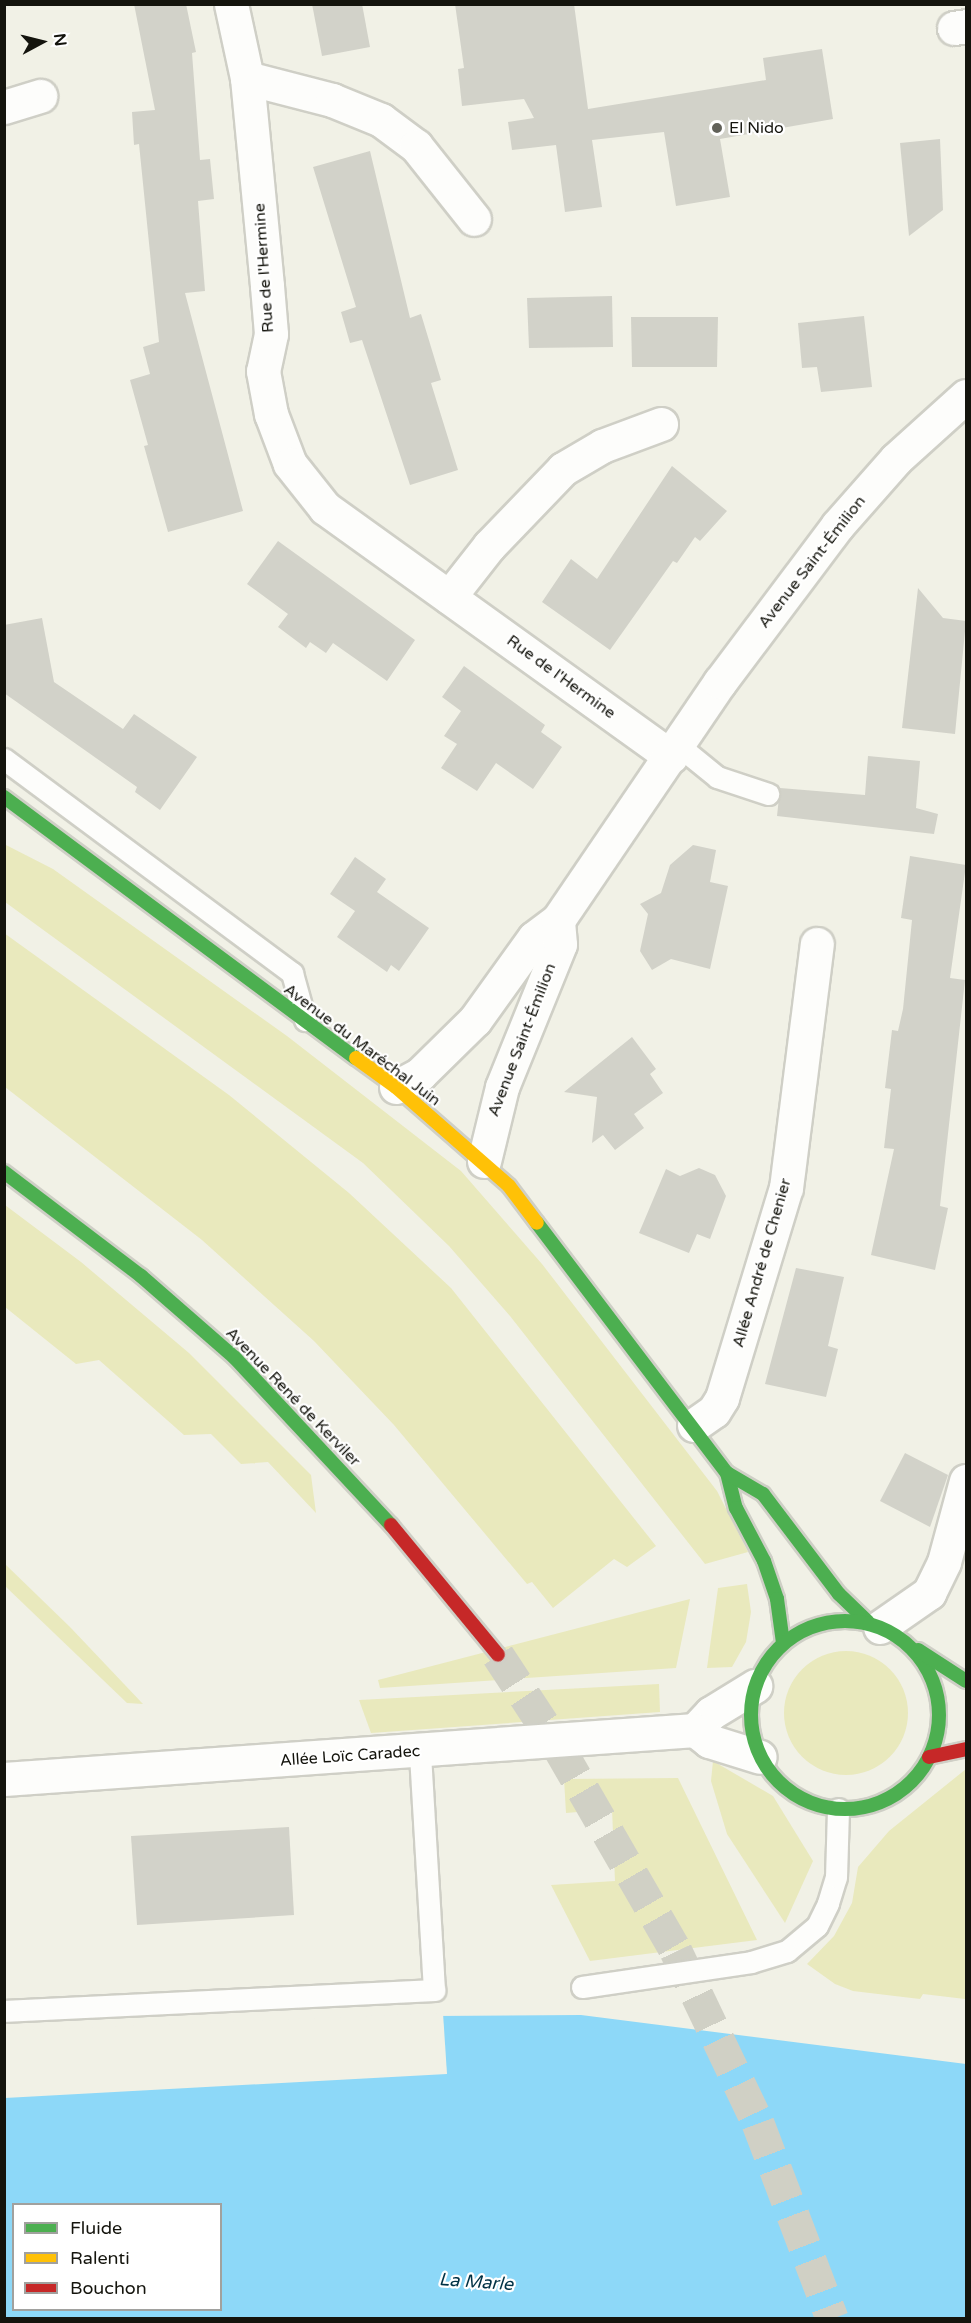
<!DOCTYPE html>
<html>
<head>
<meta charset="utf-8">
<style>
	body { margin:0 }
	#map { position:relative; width:971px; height:2323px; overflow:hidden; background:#f1f1e6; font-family:"Varela Round",sans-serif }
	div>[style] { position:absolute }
	.green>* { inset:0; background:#e9e9bd }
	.round { border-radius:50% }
	.water>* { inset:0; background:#8dd8f8 }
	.pier>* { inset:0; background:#f1f1e6 }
	.building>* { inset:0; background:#d2d2c9 }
	.secondary-tunnel>* { height:33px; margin-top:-16.5px; transform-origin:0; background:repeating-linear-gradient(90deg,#d0d0c5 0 33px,transparent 0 49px) }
	.roads { filter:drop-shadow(2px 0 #cfcfc6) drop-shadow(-2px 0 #cfcfc6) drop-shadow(0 2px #cfcfc6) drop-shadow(0 -2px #cfcfc6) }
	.lane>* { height:21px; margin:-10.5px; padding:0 10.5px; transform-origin:10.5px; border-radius:10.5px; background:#fdfdfb }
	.street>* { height:33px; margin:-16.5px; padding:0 16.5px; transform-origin:16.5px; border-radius:16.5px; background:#fdfdfb }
	.fast>* { height:14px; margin:-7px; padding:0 7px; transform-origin:7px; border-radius:7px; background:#4caf50 }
	.fast>.ring { margin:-7px; padding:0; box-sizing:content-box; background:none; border:14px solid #4caf50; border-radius:50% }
	.slow>* { height:14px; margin:-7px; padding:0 7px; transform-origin:7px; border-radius:7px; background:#ffc107 }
	.jam>* { height:14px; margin:-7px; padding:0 7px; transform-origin:7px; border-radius:7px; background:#c62828 }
	.dots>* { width:16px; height:16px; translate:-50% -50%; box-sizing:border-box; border:3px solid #fff; border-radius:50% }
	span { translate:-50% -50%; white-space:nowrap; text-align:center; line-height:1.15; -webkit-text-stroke:4.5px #fff; paint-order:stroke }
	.poi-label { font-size:16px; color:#14140d }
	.left { translate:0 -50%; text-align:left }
	.street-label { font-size:16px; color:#14140d }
	.water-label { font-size:18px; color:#003246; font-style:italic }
	.frame { position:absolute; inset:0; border:6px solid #14140d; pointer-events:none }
	.legend { position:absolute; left:12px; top:2203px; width:210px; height:108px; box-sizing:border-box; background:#fff; border:2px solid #a1a19e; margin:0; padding:8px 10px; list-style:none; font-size:18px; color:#14140d }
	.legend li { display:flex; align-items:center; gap:12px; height:30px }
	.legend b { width:30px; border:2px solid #a1a19e }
	.north { position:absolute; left:12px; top:12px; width:60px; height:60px; -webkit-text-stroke:4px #fff; paint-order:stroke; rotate:83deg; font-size:16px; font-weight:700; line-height:24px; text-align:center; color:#14140d }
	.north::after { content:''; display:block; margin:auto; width:21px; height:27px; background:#14140d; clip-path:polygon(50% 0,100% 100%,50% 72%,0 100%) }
</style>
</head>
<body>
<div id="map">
	<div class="green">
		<div style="clip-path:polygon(4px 844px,53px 869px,287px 1036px,461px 1171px,542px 1264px,717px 1491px,748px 1552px,705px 1564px,510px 1316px,449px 1246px,363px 1163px,5px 902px)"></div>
		<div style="clip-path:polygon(4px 933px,229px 1095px,349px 1193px,451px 1288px,656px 1546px,627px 1567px,614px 1559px,553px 1608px,532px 1582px,527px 1584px,394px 1425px,314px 1341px,202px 1240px,5px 1087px)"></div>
		<div style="clip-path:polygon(5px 1205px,81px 1262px,189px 1353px,311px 1475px,316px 1513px,268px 1462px,241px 1464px,211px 1434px,184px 1435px,99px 1360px,76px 1364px,5px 1307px)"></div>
		<div style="clip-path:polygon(5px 1564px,70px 1627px,143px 1704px,127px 1703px,5px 1586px)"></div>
		<div style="clip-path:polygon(747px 1584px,751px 1612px,746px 1642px,732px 1667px,707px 1668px,718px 1588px)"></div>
		<div style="clip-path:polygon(690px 1599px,676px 1668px,380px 1688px,378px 1680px)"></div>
		<div class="round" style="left:784px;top:1651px;width:124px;height:124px"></div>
		<div style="clip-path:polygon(659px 1684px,660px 1712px,371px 1733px,359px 1700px)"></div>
		<div style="clip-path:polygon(713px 1761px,773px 1796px,813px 1861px,785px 1923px,727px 1834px,711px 1781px)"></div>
		<div style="clip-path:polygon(966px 1769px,966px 2005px,965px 1999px,923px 1994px,920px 1999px,853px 1991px,835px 1984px,807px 1964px,834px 1936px,852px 1903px,858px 1867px,889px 1831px)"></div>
		<div style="clip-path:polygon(678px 1778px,757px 1940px,590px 1961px,551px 1885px,615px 1881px,612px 1809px,566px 1813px,564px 1779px)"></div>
	</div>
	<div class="water">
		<div style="clip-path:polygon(evenodd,581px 2015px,966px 2064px,966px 2318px,5px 2318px,5px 2034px,437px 2016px,581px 2015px,14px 2204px,220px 2204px,220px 2310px,14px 2310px,14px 2204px)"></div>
	</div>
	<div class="pier">
		<div style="clip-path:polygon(443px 2013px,447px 2074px,5px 2098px,4px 2031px)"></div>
	</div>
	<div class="building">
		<div style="clip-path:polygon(134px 4px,186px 4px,196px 52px,192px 53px,200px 160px,210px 159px,214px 199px,198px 201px,205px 291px,185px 293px,243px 511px,168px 532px,144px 446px,148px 445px,130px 380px,150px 374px,143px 347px,159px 342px,139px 144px,134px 145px,132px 112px,155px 110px)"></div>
		<div style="clip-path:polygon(312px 4px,362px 4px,370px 47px,322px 56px)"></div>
		<div style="clip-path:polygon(455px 4px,574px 4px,588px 109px,766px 80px,763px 58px,822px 49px,833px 119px,720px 139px,730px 197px,676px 206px,664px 132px,592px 140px,602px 207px,565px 212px,556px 145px,512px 150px,508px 122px,534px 118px,524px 99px,462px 106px,458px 69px,464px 68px)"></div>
		<div style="clip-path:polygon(940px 139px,943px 210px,909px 236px,900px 143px)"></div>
		<div style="clip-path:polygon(370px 151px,410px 318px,421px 314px,441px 380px,431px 383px,458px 470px,410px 485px,362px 340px,350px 343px,341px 312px,356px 307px,313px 167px)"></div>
		<div style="clip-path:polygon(612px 296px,613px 347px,529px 348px,527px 298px)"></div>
		<div style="clip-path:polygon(864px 316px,872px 387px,821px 392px,817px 367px,802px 368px,798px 323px)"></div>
		<div style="clip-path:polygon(631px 317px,718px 317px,717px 367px,632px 367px)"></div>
		<div style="clip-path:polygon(672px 466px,727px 511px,700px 541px,695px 537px,677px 563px,673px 561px,610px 650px,542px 602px,571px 559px,597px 579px)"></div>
		<div style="clip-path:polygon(278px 541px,415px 640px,387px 681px,333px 643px,326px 653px,310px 642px,306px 648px,278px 627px,288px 614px,247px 584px)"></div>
		<div style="clip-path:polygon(918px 588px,943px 618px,966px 621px,955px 734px,902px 728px)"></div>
		<div style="clip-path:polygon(42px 618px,54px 682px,123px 729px,134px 714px,197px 757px,160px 810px,135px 792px,137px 787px,4px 693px,4px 625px)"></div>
		<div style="clip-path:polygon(464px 666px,545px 725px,541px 732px,562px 747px,533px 789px,496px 763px,477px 791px,441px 768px,457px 744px,444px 736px,461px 711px,442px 697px)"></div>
		<div style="clip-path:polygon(868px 756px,920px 761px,916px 808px,938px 814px,934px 834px,777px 816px,780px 788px,865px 795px)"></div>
		<div style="clip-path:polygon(693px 845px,716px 850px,710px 882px,728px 886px,710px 969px,671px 959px,652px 970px,640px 951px,648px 914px,640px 904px,661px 893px,670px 865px)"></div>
		<div style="clip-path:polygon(910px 856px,966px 865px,950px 978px,965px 980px,940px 1206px,948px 1208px,935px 1270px,871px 1255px,894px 1149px,884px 1148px,891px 1089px,885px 1088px,892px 1030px,898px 1031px,903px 1009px,912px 920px,901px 918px)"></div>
		<div style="clip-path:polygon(355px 857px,386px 879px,377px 892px,429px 928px,399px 971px,391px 965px,387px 972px,337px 937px,355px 911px,330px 894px)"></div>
		<div style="clip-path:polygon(632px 1037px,656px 1069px,650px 1074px,663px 1093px,634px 1114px,644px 1128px,615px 1150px,603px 1135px,592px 1143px,597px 1097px,564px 1092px)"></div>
		<div style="clip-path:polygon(699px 1168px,715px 1175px,726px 1196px,710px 1239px,697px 1234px,689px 1253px,639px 1233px,666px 1169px,680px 1176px)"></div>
		<div style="clip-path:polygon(796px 1268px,844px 1277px,828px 1346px,838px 1349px,826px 1397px,765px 1384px)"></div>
		<div style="clip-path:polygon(905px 1453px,948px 1475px,930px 1527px,880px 1501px)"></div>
		<div style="clip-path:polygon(289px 1827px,294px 1915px,137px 1925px,131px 1836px)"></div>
	</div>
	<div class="secondary-tunnel">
		<div style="left:498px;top:1655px;width:111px;rotate:56.7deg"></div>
		<div style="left:559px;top:1748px;width:234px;rotate:60deg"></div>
		<div style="left:676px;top:1951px;width:191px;rotate:64.5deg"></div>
		<div style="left:758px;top:2123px;width:209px;rotate:69.2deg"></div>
	</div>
	<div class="roads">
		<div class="lane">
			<div style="left:679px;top:746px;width:49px;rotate:39.2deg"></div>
			<div style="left:717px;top:777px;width:54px;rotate:18.4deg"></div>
			<div style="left:4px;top:759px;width:359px;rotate:36.6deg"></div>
			<div style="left:292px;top:973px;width:49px;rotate:74.5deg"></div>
			<div style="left:582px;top:1987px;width:171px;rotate:-8.4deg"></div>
			<div style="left:751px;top:1962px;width:38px;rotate:-17deg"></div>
			<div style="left:787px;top:1951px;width:39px;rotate:-40deg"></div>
			<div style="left:817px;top:1926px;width:25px;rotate:-64deg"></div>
			<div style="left:828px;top:1903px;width:27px;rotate:-73deg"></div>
			<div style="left:836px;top:1877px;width:68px;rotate:-88.3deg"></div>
			<div style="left:4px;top:2011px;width:431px;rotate:-2.8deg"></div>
			<div style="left:434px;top:1990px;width:239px;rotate:-93.4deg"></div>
		</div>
		<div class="street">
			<div style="left:231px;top:4px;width:76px;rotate:77.8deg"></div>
			<div style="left:247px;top:78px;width:209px;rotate:84.5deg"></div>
			<div style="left:267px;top:286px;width:48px;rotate:85.2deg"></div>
			<div style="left:271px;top:334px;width:38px;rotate:102deg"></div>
			<div style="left:263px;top:371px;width:44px;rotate:79.5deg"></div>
			<div style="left:271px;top:414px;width:53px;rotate:69.2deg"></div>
			<div style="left:290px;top:464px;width:56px;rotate:51.5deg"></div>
			<div style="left:325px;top:508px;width:426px;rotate:35.7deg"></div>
			<div style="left:954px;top:28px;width:12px;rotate:-9deg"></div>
			<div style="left:247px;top:78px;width:88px;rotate:14.5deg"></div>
			<div style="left:332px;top:100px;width:53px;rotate:22.2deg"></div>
			<div style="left:381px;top:120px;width:44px;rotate:36.6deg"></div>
			<div style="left:416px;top:146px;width:93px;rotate:51.5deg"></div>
			<div style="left:4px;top:107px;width:38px;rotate:-17deg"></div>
			<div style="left:449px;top:597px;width:65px;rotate:-51.9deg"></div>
			<div style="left:489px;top:546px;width:107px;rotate:-46.1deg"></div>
			<div style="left:563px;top:469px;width:45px;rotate:-30.5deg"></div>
			<div style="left:602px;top:446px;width:63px;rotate:-20.4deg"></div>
			<div style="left:396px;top:1087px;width:27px;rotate:-28deg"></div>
			<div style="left:420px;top:1074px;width:77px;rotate:-44.5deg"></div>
			<div style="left:475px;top:1020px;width:101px;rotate:-54.3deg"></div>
			<div style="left:534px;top:938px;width:30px;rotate:-37deg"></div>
			<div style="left:558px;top:920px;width:288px;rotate:-55.8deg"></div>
			<div style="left:720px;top:682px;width:195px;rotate:-53.1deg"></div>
			<div style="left:837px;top:526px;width:89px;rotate:-48.6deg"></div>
			<div style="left:896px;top:459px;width:94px;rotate:-42deg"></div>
			<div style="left:484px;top:1161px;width:76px;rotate:-76.3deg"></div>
			<div style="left:502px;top:1087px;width:154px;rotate:-67.9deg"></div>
			<div style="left:560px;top:944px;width:24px;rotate:-95deg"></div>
			<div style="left:694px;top:1425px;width:24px;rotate:-35deg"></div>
			<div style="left:714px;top:1411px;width:15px;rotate:-58deg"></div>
			<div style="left:722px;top:1398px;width:220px;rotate:-73.1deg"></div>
			<div style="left:786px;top:1188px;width:246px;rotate:-82.8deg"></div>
			<div style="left:880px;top:1627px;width:60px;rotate:-34.8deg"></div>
			<div style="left:929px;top:1593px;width:34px;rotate:-64deg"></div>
			<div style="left:944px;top:1562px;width:84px;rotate:-74.8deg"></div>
			<div style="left:695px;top:1730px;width:23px;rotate:-47deg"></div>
			<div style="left:711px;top:1713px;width:52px;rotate:-31.5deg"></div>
			<div style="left:4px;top:1779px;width:693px;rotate:-4.06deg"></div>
			<div style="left:695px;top:1730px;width:18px;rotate:38deg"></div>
			<div style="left:709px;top:1741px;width:53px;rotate:17.4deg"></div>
		</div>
		<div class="fast">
			<div style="left:4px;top:797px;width:438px;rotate:36.6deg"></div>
			<div style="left:4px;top:1172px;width:172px;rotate:37.2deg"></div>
			<div style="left:141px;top:1276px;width:125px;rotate:41.1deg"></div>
			<div style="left:235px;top:1358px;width:229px;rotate:47deg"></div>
			<div style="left:537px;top:1223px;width:314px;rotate:52.8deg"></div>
			<div style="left:727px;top:1473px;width:36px;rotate:76deg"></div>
			<div style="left:736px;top:1508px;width:60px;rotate:62.2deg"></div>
			<div style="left:764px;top:1561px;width:40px;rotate:71.1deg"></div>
			<div style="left:777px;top:1599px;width:44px;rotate:82.2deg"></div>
			<div style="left:727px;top:1473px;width:42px;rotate:30.3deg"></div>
			<div style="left:763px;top:1494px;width:126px;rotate:52.8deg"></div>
			<div style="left:839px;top:1594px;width:40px;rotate:44deg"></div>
			<div class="ring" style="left:751px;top:1621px;width:174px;height:174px"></div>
			<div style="left:918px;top:1650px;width:57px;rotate:32.9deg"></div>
		</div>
		<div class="slow">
			<div style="left:356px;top:1058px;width:49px;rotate:35.9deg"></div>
			<div style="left:396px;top:1087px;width:150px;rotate:41.2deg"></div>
			<div style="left:509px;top:1186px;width:46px;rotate:52.9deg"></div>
		</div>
		<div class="jam">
			<div style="left:391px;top:1525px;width:168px;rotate:50.5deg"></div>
			<div style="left:929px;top:1757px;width:38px;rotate:-12deg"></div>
		</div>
	</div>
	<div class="dots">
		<div style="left:717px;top:128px;background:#616159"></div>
	</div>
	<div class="poi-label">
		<span class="left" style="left:729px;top:128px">El Nido</span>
	</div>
	<div class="street-label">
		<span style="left:264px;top:268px;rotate:-94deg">Rue de l'Hermine</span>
		<span style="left:812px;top:562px;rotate:-52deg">Avenue Saint-Émilion</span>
		<span style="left:561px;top:677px;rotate:36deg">Rue de l'Hermine</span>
		<span style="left:522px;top:1040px;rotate:-69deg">Avenue Saint-Émilion</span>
		<span style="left:362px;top:1045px;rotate:37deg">Avenue du Maréchal Juin</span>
		<span style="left:762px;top:1263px;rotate:-74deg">Allée André de Chenier</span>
		<span style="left:293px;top:1397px;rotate:46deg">Avenue René de Kerviler</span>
		<span style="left:350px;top:1756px;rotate:-4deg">Allée Loïc Caradec</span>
	</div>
	<div class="water-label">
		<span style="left:476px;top:2282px;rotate:4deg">La Marle</span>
	</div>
	<div class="frame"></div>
	<ul class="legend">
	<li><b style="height:8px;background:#4caf50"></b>Fluide</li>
	<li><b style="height:8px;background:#ffc107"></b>Ralenti</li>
	<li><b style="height:8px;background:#c62828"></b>Bouchon</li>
	</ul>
	<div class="north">N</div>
</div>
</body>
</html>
